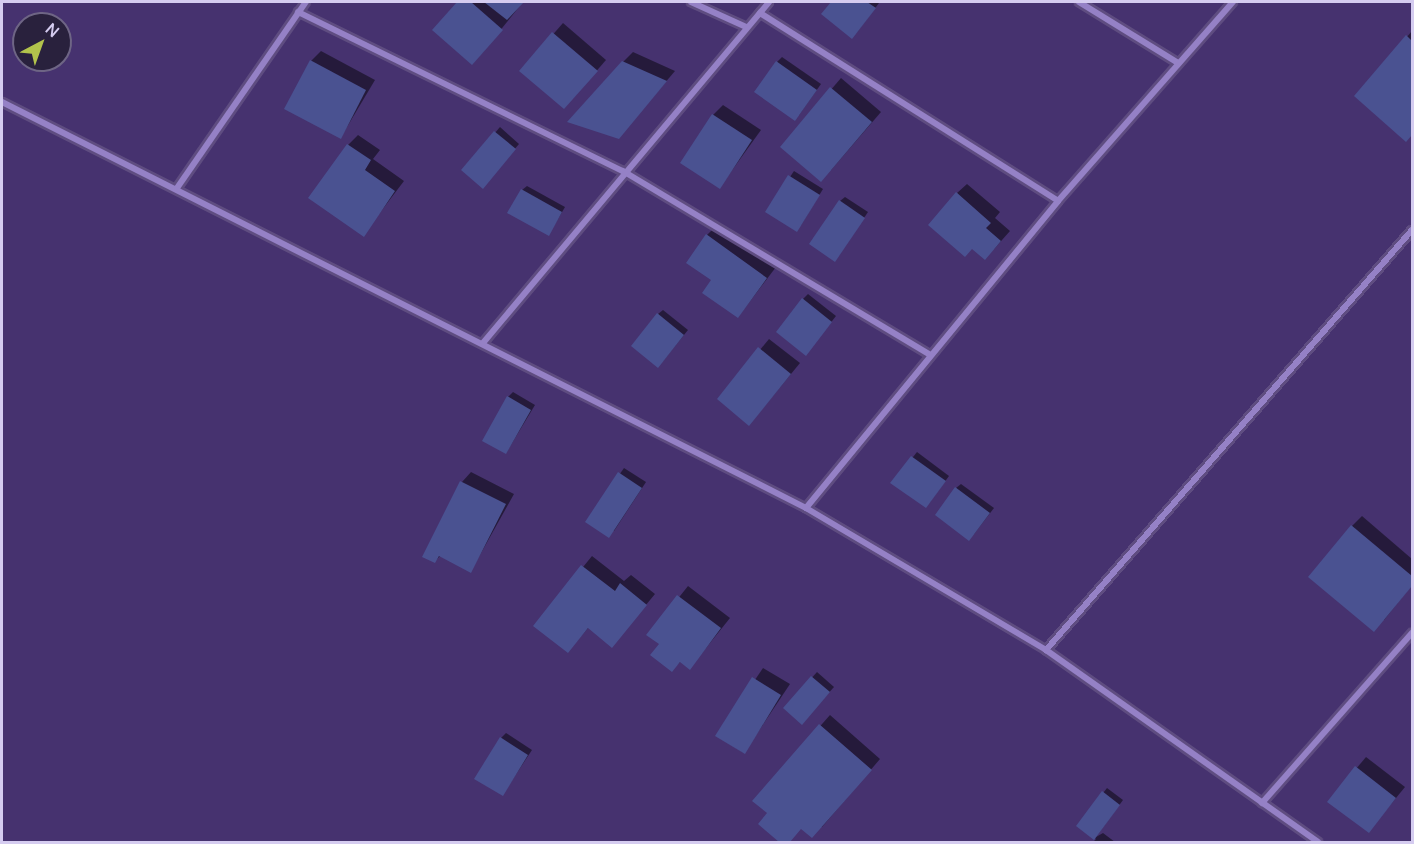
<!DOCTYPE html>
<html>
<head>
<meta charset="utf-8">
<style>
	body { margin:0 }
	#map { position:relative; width:1414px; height:844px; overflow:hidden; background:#46326f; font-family:Manrope,sans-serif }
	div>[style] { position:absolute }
	.shadow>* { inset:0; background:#0007 }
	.building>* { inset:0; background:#4a5291 }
	.roads { filter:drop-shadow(2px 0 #5f4d81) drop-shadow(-2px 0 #5f4d81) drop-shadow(0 2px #5f4d81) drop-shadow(0 -2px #5f4d81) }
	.street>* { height:6px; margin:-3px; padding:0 3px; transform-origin:3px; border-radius:3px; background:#9581c6 }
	span { translate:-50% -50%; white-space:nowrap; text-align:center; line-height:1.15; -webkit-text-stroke:4.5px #29213d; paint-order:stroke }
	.frame { position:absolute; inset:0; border:3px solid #d5ccf0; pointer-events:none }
	.north { position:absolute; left:12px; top:12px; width:60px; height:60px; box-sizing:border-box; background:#29213d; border:2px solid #6e6585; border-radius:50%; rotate:41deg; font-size:16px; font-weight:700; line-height:24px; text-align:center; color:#d5ccf0 }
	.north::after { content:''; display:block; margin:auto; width:21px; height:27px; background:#b2c34c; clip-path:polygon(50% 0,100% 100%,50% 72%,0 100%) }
</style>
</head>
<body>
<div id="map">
	<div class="shadow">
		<div style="clip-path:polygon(459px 2px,523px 2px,482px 53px,434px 29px)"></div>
		<div style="clip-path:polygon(833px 2px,877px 2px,879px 3px,857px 32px,823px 14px)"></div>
		<div style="clip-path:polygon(563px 23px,606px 60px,574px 97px,521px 71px)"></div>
		<div style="clip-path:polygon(1412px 31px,1412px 133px,1406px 140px,1356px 96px)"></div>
		<div style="clip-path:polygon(321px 51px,375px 80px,341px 137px,311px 61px)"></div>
		<div style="clip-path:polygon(633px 52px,675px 71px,619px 137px,623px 62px)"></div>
		<div style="clip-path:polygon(782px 57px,821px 84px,799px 115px,777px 62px)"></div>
		<div style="clip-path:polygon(841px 78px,881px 112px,831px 170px,782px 147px)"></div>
		<div style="clip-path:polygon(723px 105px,761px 130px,720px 187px,713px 115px)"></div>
		<div style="clip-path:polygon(500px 127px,519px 144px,487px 182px,463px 170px)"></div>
		<div style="clip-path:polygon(358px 135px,380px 150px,373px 159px,404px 181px,363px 235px,348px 145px)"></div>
		<div style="clip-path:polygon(794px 171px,823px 189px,801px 225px,767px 211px)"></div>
		<div style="clip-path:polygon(967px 184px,1000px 212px,995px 218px,1010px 231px,994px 249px,957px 193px)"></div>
		<div style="clip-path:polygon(527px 186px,565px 207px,549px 234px,522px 190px)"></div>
		<div style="clip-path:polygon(845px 197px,868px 212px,839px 255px,840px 201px)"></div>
		<div style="clip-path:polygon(717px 225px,776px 267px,738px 317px,713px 280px,707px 235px)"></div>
		<div style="clip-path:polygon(808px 294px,836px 316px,810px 349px,803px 299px)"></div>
		<div style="clip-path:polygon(663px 310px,688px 330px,663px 361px,658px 314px)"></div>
		<div style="clip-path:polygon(769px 339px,800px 363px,758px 414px,719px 399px)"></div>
		<div style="clip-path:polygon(513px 392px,535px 405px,506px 453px,508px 397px)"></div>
		<div style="clip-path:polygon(917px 452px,949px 476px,930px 502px,893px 482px)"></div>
		<div style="clip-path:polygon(624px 468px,646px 482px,614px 531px,587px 521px)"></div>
		<div style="clip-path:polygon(471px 472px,514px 494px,471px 571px,441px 555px,435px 561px,462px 482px)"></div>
		<div style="clip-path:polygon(961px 484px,994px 508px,974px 534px,956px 488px)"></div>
		<div style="clip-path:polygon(1362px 516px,1412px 559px,1412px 585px,1384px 620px,1352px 526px)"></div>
		<div style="clip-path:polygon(592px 556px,624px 581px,631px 575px,655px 594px,612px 646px,589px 627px,568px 651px,535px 626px)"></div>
		<div style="clip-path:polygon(688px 586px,730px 618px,690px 668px,681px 661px,672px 670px,661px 644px,649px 635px)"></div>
		<div style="clip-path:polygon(763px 668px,790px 684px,744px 753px,717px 736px)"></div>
		<div style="clip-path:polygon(817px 672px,834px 687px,806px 718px,785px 708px)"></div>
		<div style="clip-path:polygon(830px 715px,880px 759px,822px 827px,802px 828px,781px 842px,760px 824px,769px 813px,754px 801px)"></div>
		<div style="clip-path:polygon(506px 733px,532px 750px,503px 794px,501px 738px)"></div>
		<div style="clip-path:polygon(1366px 757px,1405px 787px,1369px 831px,1329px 801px)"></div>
		<div style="clip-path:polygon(1107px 788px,1123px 800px,1096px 837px,1103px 833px,1115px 842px,1093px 842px,1096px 839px,1078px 825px)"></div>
	</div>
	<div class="building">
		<div style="clip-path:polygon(457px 2px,471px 2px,503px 30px,472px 65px,432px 30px)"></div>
		<div style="clip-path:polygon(484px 2px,524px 2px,507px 20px)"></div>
		<div style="clip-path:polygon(831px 2px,867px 2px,876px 8px,852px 39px,821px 14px)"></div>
		<div style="clip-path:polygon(552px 32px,598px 71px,564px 109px,519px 71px)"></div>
		<div style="clip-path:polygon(1406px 35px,1412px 41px,1412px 135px,1406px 142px,1354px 96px)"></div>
		<div style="clip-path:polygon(310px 60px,366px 90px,341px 139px,284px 109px)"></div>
		<div style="clip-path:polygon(622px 61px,667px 81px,619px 139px,567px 122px)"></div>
		<div style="clip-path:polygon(776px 61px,817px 90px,795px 121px,754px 92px)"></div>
		<div style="clip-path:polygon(830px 87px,872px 122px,821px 182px,780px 147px)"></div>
		<div style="clip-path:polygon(712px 114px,752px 140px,720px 189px,680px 163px)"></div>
		<div style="clip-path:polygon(494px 131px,516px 149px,483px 189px,461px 170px)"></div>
		<div style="clip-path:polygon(347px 144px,371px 160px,365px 170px,395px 191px,364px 237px,308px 198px)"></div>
		<div style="clip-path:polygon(788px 175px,820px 195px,797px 232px,765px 212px)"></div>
		<div style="clip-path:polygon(521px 189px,562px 212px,549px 236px,507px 213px)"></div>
		<div style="clip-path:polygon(956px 192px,991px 223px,986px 228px,1001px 241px,985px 260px,972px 249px,965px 257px,928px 225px)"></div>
		<div style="clip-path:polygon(839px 200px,865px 218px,835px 262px,809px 244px)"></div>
		<div style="clip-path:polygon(706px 234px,767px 278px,738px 318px,702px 293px,711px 280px,686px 263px)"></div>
		<div style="clip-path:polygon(802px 298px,832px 322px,806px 356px,776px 332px)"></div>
		<div style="clip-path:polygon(657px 313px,684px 335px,658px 368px,631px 346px)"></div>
		<div style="clip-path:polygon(758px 347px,791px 374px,749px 426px,717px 399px)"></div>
		<div style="clip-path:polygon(507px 396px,531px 410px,506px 454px,482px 441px)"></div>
		<div style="clip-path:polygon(911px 456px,946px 481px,926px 508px,890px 483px)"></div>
		<div style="clip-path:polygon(618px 472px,642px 488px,609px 538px,585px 522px)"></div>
		<div style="clip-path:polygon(460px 481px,506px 504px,471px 573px,439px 556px,435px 563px,422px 557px)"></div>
		<div style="clip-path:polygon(955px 487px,990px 513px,969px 541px,935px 515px)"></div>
		<div style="clip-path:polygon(1351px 525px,1412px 576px,1412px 586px,1374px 632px,1308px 577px)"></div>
		<div style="clip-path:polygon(581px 565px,615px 591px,620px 583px,647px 605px,612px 648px,588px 628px,568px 653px,533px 626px)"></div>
		<div style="clip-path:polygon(677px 595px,721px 628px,690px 670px,680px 662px,672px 672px,650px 655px,659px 644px,646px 635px)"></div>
		<div style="clip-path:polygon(811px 676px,830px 692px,802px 725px,783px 708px)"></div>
		<div style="clip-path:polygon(752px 677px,781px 695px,745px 754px,715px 736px)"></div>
		<div style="clip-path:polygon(819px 724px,872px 770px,812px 838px,801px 829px,790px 842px,779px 842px,758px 824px,767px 813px,752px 801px)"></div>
		<div style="clip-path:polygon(500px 737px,528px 755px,503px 796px,474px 779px)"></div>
		<div style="clip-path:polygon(1355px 766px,1396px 798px,1369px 833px,1327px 802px)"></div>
		<div style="clip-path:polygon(1102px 791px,1120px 805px,1094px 840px,1076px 826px)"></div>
	</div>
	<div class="roads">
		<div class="street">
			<div style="left:691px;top:2px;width:60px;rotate:24.4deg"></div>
			<div style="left:1079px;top:2px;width:116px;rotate:31.6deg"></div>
			<div style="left:298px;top:12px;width:362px;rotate:26.1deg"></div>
			<div style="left:623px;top:171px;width:358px;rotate:30.9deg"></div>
			<div style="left:760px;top:13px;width:352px;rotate:32.2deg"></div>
			<div style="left:2px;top:102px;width:901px;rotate:26.79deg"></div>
			<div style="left:806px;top:508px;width:279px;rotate:30.6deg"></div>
			<div style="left:1046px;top:650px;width:333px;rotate:35.2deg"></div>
			<div style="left:177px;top:188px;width:226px;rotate:-55.3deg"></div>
			<div style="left:483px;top:343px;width:445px;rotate:-50deg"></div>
			<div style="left:806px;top:508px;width:397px;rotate:-50.6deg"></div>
			<div style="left:1058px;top:201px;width:265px;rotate:-48.7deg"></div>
			<div style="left:1046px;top:650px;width:557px;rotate:-48.93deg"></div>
			<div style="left:1262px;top:803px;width:227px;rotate:-48.6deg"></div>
		</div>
	</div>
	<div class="frame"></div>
	<div class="north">N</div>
</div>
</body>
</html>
